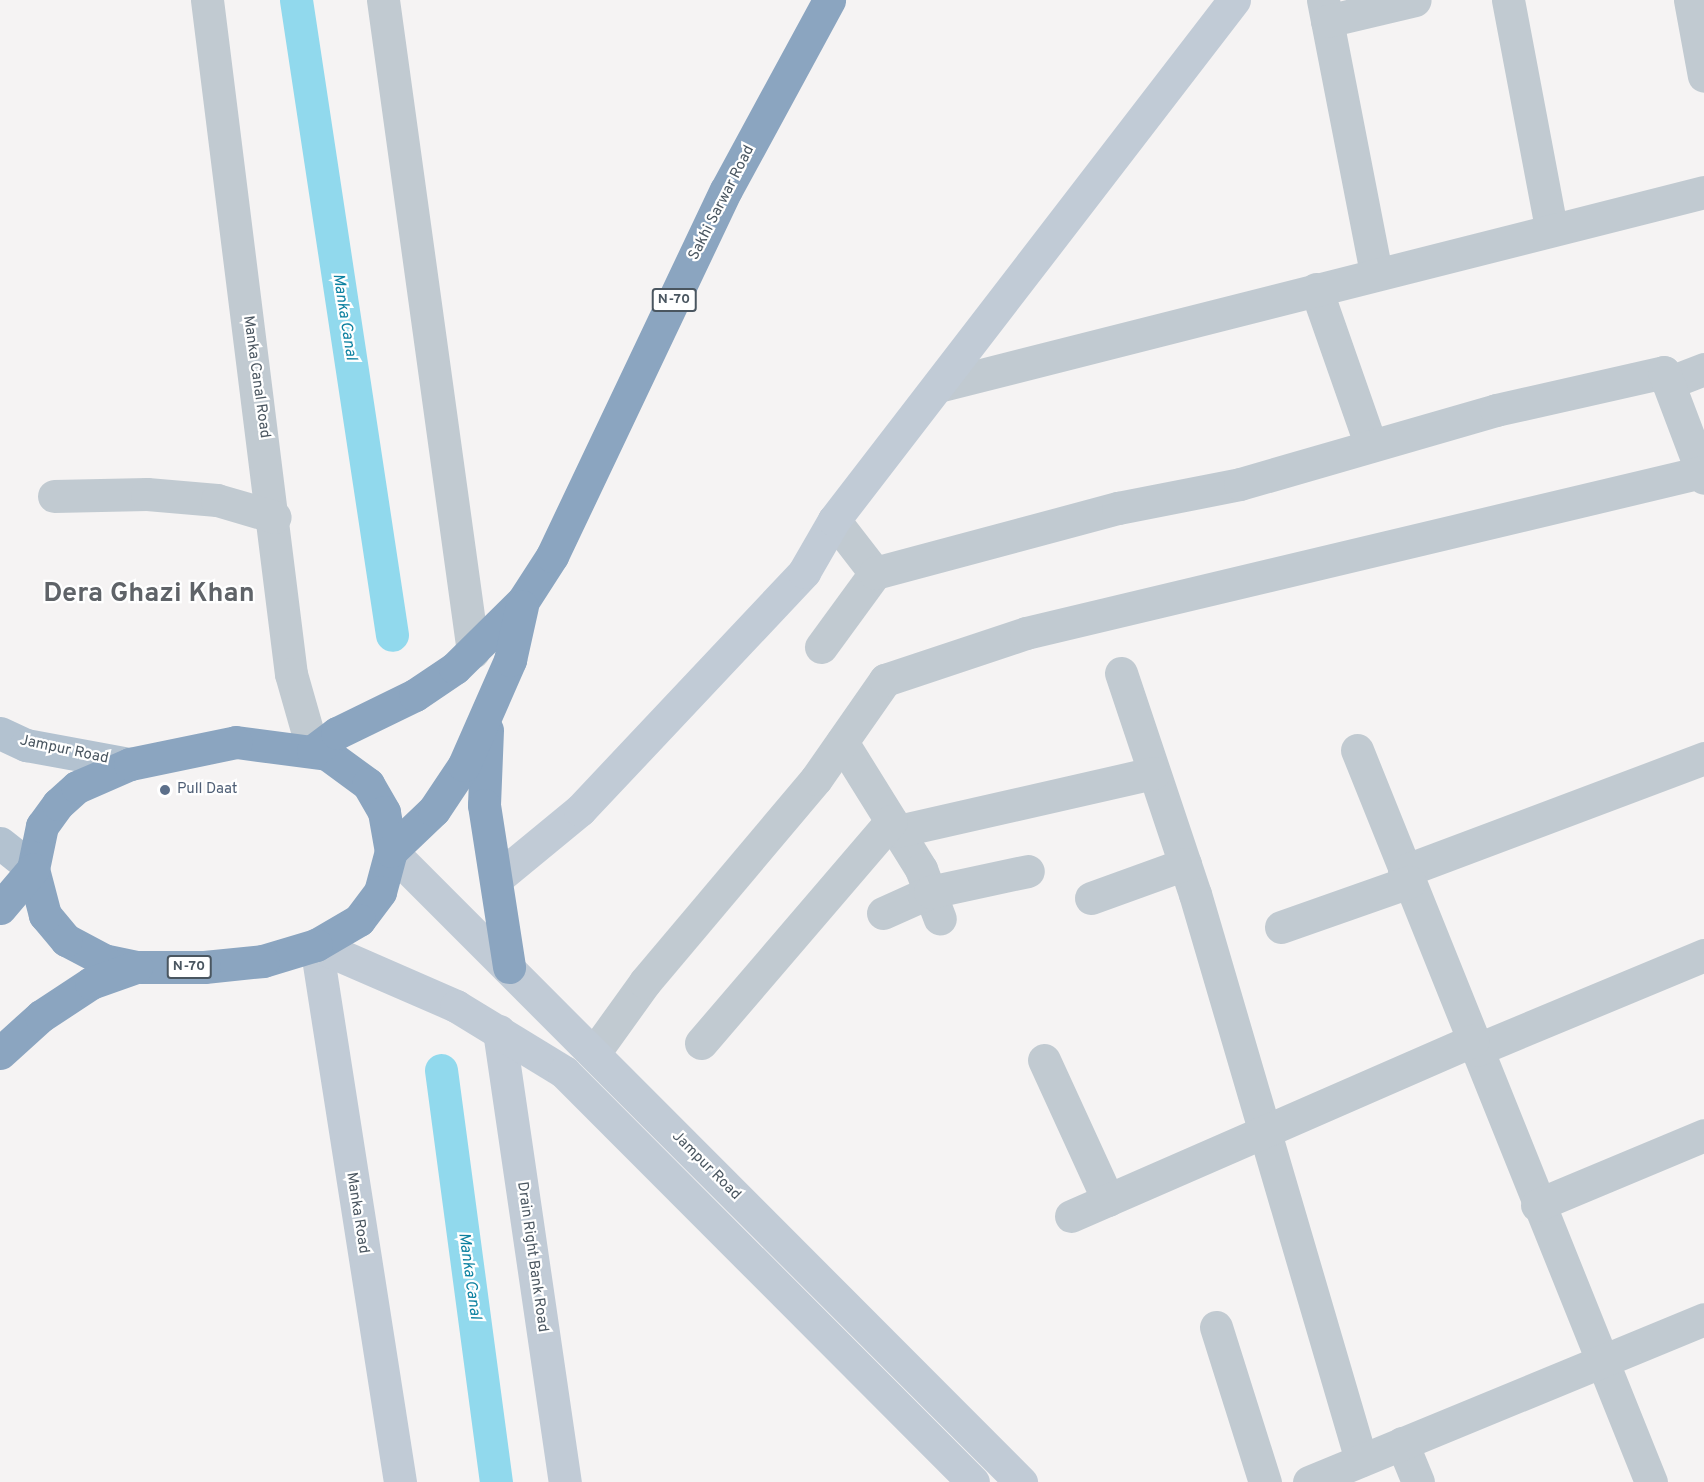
<!DOCTYPE html>
<html>
<head>
<meta charset="utf-8">
<style>
	body { margin:0 }
	#map { position:relative; width:1704px; height:1482px; overflow:hidden; background:#f5f3f3; font-family:Overpass,sans-serif }
	div>[style] { position:absolute }
	.canal>* { height:33px; margin:-16.5px; padding:0 16.5px; transform-origin:16.5px; border-radius:16.5px; background:#91d9ed }
	.street>* { height:33px; margin:-16.5px; padding:0 16.5px; transform-origin:16.5px; border-radius:16.5px; background:#c1cad1 }
	.secondary>* { height:33px; margin:-16.5px; padding:0 16.5px; transform-origin:16.5px; border-radius:16.5px; background:#c1cbd6 }
	.primary>* { height:33px; margin:-16.5px; padding:0 16.5px; transform-origin:16.5px; border-radius:16.5px; background:#b3c2d0 }
	.highway>* { height:33px; margin:-16.5px; padding:0 16.5px; transform-origin:16.5px; border-radius:16.5px; background:#8ba5c0 }
	.dots>* { width:16px; height:16px; translate:-50% -50%; box-sizing:border-box; border:3px solid #fff; border-radius:50% }
	span { translate:-50% -50%; white-space:nowrap; text-align:center; line-height:1.15; -webkit-text-stroke:4.5px #fff; paint-order:stroke }
	.shield-label span { padding:2px 4px; background:#fff; border:2px solid; border-radius:4px; -webkit-text-stroke-width:0 }
	.shield-label { font-size:14px; color:#4a5660; font-weight:700 }
	.street-label { font-size:15px; color:#4a5660 }
	.service-label { font-size:15px; color:#4e5e75 }
	.left { translate:0 -50%; text-align:left }
	.water-label { font-size:16px; color:#0d81a0; font-style:italic }
	.town-label { font-size:27px; color:#5f6368; font-weight:700 }
</style>
</head>
<body>
<div id="map">
	<div class="canal">
		<div style="left:296px;top:0;width:642px;rotate:81.4deg"></div>
		<div style="left:441px;top:1070px;width:416px;rotate:82.4deg"></div>
	</div>
	<div class="street">
		<div style="left:207px;top:0;width:679px;rotate:82.9deg"></div>
		<div style="left:291px;top:674px;width:80px;rotate:74.1deg"></div>
		<div style="left:383px;top:0;width:658px;rotate:82.14deg"></div>
		<div style="left:1323px;top:0;width:278px;rotate:79deg"></div>
		<div style="left:1508px;top:0;width:232px;rotate:79.3deg"></div>
		<div style="left:1690px;top:0;width:77px;rotate:79.6deg"></div>
		<div style="left:1327px;top:21px;width:90px;rotate:-13.4deg"></div>
		<div style="left:1316px;top:289px;width:166px;rotate:70.7deg"></div>
		<div style="left:1668px;top:383px;width:39px;rotate:-21deg"></div>
		<div style="left:942px;top:385px;width:786px;rotate:-14.21deg"></div>
		<div style="left:54px;top:496px;width:93px;rotate:-1.2deg"></div>
		<div style="left:147px;top:494px;width:70px;rotate:4.9deg"></div>
		<div style="left:217px;top:500px;width:60px;rotate:16.3deg"></div>
		<div style="left:834px;top:520px;width:67px;rotate:52.3deg"></div>
		<div style="left:821px;top:647px;width:92px;rotate:-53.9deg"></div>
		<div style="left:875px;top:573px;width:252px;rotate:-15deg"></div>
		<div style="left:1118px;top:508px;width:124px;rotate:-11.1deg"></div>
		<div style="left:1240px;top:484px;width:266px;rotate:-16.1deg"></div>
		<div style="left:1496px;top:410px;width:172px;rotate:-12.7deg"></div>
		<div style="left:1664px;top:372px;width:113px;rotate:69.3deg"></div>
		<div style="left:1121px;top:673px;width:233px;rotate:71.5deg"></div>
		<div style="left:1195px;top:894px;width:590px;rotate:73.65deg"></div>
		<div style="left:842px;top:742px;width:150px;rotate:58.1deg"></div>
		<div style="left:921px;top:869px;width:53px;rotate:69.2deg"></div>
		<div style="left:1357px;top:750px;width:789px;rotate:68.12deg"></div>
		<div style="left:898px;top:831px;width:262px;rotate:-12.8deg"></div>
		<div style="left:1404px;top:871px;width:321px;rotate:-20.6deg"></div>
		<div style="left:1091px;top:898px;width:100px;rotate:-19.9deg"></div>
		<div style="left:883px;top:913px;width:51px;rotate:-24.1deg"></div>
		<div style="left:930px;top:892px;width:100px;rotate:-12.1deg"></div>
		<div style="left:1281px;top:927px;width:136px;rotate:-19.4deg"></div>
		<div style="left:701px;top:1043px;width:292px;rotate:-49.4deg"></div>
		<div style="left:1476px;top:1050px;width:247px;rotate:-22.6deg"></div>
		<div style="left:594px;top:1053px;width:87px;rotate:-54.3deg"></div>
		<div style="left:645px;top:982px;width:265px;rotate:-49.9deg"></div>
		<div style="left:816px;top:779px;width:121px;rotate:-55.1deg"></div>
		<div style="left:885px;top:680px;width:149px;rotate:-18.4deg"></div>
		<div style="left:1026px;top:633px;width:695px;rotate:-13.4deg"></div>
		<div style="left:1044px;top:1060px;width:154px;rotate:65.4deg"></div>
		<div style="left:1537px;top:1205px;width:181px;rotate:-22.7deg"></div>
		<div style="left:1071px;top:1216px;width:438px;rotate:-23.6deg"></div>
		<div style="left:1216px;top:1327px;width:163px;rotate:72.5deg"></div>
		<div style="left:1402px;top:1443px;width:42px;rotate:67.7deg"></div>
		<div style="left:1309px;top:1482px;width:427px;rotate:-22.4deg"></div>
	</div>
	<div class="secondary">
		<div style="left:391px;top:851px;width:892px;rotate:45.05deg"></div>
		<div style="left:496px;top:879px;width:109px;rotate:-39.4deg"></div>
		<div style="left:580px;top:810px;width:327px;rotate:-46.7deg"></div>
		<div style="left:804px;top:572px;width:60px;rotate:-60deg"></div>
		<div style="left:834px;top:520px;width:656px;rotate:-52.43deg"></div>
		<div style="left:499px;top:1031px;width:456px;rotate:81.7deg"></div>
		<div style="left:400px;top:1482px;width:544px;rotate:-98.89deg"></div>
		<div style="left:316px;top:945px;width:153px;rotate:23.5deg"></div>
		<div style="left:456px;top:1006px;width:127px;rotate:31.4deg"></div>
		<div style="left:564px;top:1072px;width:579px;rotate:45.07deg"></div>
	</div>
	<div class="primary">
		<div style="left:0;top:733px;width:29px;rotate:25deg"></div>
		<div style="left:26px;top:745px;width:106px;rotate:10.4deg"></div>
		<div style="left:0;top:843px;width:42px;rotate:38.2deg"></div>
	</div>
	<div class="highway">
		<div style="left:487px;top:730px;width:75px;rotate:92.3deg"></div>
		<div style="left:484px;top:805px;width:164px;rotate:81.2deg"></div>
		<div style="left:236px;top:742px;width:92px;rotate:7.5deg"></div>
		<div style="left:327px;top:754px;width:51px;rotate:36.2deg"></div>
		<div style="left:368px;top:784px;width:32px;rotate:60deg"></div>
		<div style="left:384px;top:812px;width:40px;rotate:80deg"></div>
		<div style="left:391px;top:851px;width:42px;rotate:105deg"></div>
		<div style="left:380px;top:892px;width:35px;rotate:127deg"></div>
		<div style="left:359px;top:920px;width:50px;rotate:149.8deg"></div>
		<div style="left:316px;top:945px;width:55px;rotate:163.2deg"></div>
		<div style="left:263px;top:961px;width:59px;rotate:174.2deg"></div>
		<div style="left:204px;top:967px;width:68px;rotate:180deg"></div>
		<div style="left:136px;top:967px;width:33px;rotate:-168deg"></div>
		<div style="left:104px;top:960px;width:43px;rotate:-152.2deg"></div>
		<div style="left:66px;top:940px;width:33px;rotate:-130deg"></div>
		<div style="left:45px;top:915px;width:48px;rotate:-104.6deg"></div>
		<div style="left:33px;top:869px;width:44px;rotate:-78.2deg"></div>
		<div style="left:42px;top:826px;width:27px;rotate:-54deg"></div>
		<div style="left:58px;top:804px;width:25px;rotate:-42deg"></div>
		<div style="left:77px;top:787px;width:58px;rotate:-23.5deg"></div>
		<div style="left:130px;top:764px;width:108px;rotate:-11.7deg"></div>
		<div style="left:313px;top:751px;width:30px;rotate:-37deg"></div>
		<div style="left:337px;top:733px;width:87px;rotate:-26deg"></div>
		<div style="left:415px;top:695px;width:48px;rotate:-34deg"></div>
		<div style="left:455px;top:668px;width:95px;rotate:-44.6deg"></div>
		<div style="left:523px;top:601px;width:54px;rotate:-57.2deg"></div>
		<div style="left:552px;top:556px;width:405px;rotate:-64.6deg"></div>
		<div style="left:726px;top:190px;width:216px;rotate:-61.5deg"></div>
		<div style="left:391px;top:851px;width:59px;rotate:-43.6deg"></div>
		<div style="left:434px;top:810px;width:54px;rotate:-56.3deg"></div>
		<div style="left:464px;top:765px;width:115px;rotate:-66.3deg"></div>
		<div style="left:510px;top:660px;width:55px;rotate:-77.5deg"></div>
		<div style="left:0;top:908px;width:51px;rotate:-49.8deg"></div>
		<div style="left:0;top:1053px;width:55px;rotate:-42.1deg"></div>
		<div style="left:41px;top:1016px;width:60px;rotate:-33.4deg"></div>
		<div style="left:91px;top:983px;width:48px;rotate:-19.6deg"></div>
	</div>
	<div class="dots">
		<div style="left:165px;top:790px;background:#5c6f8a"></div>
	</div>
	<div class="shield-label">
		<span style="left:674px;top:300px">N-70</span>
		<span style="left:189px;top:967px">N-70</span>
	</div>
	<div class="street-label">
		<span style="left:722px;top:203px;rotate:-63deg">Sakhi Sarwar Road</span>
		<span style="left:256px;top:377px;rotate:82deg">Manka Canal Road</span>
		<span style="left:64px;top:750px;rotate:12deg">Jampur Road</span>
		<span style="left:706px;top:1166px;rotate:45deg">Jampur Road</span>
		<span style="left:357px;top:1213px;rotate:81deg">Manka Road</span>
		<span style="left:532px;top:1257px;rotate:82deg">Drain Right Bank Road</span>
	</div>
	<div class="service-label">
		<span class="left" style="left:177px;top:790px">Pull Daat</span>
	</div>
	<div class="water-label">
		<span style="left:344px;top:317px;rotate:81deg">Manka Canal</span>
		<span style="left:469px;top:1276px;rotate:82deg">Manka Canal</span>
	</div>
	<div class="town-label">
		<span style="left:149px;top:595px">Dera Ghazi Khan</span>
	</div>
</div>
</body>
</html>
